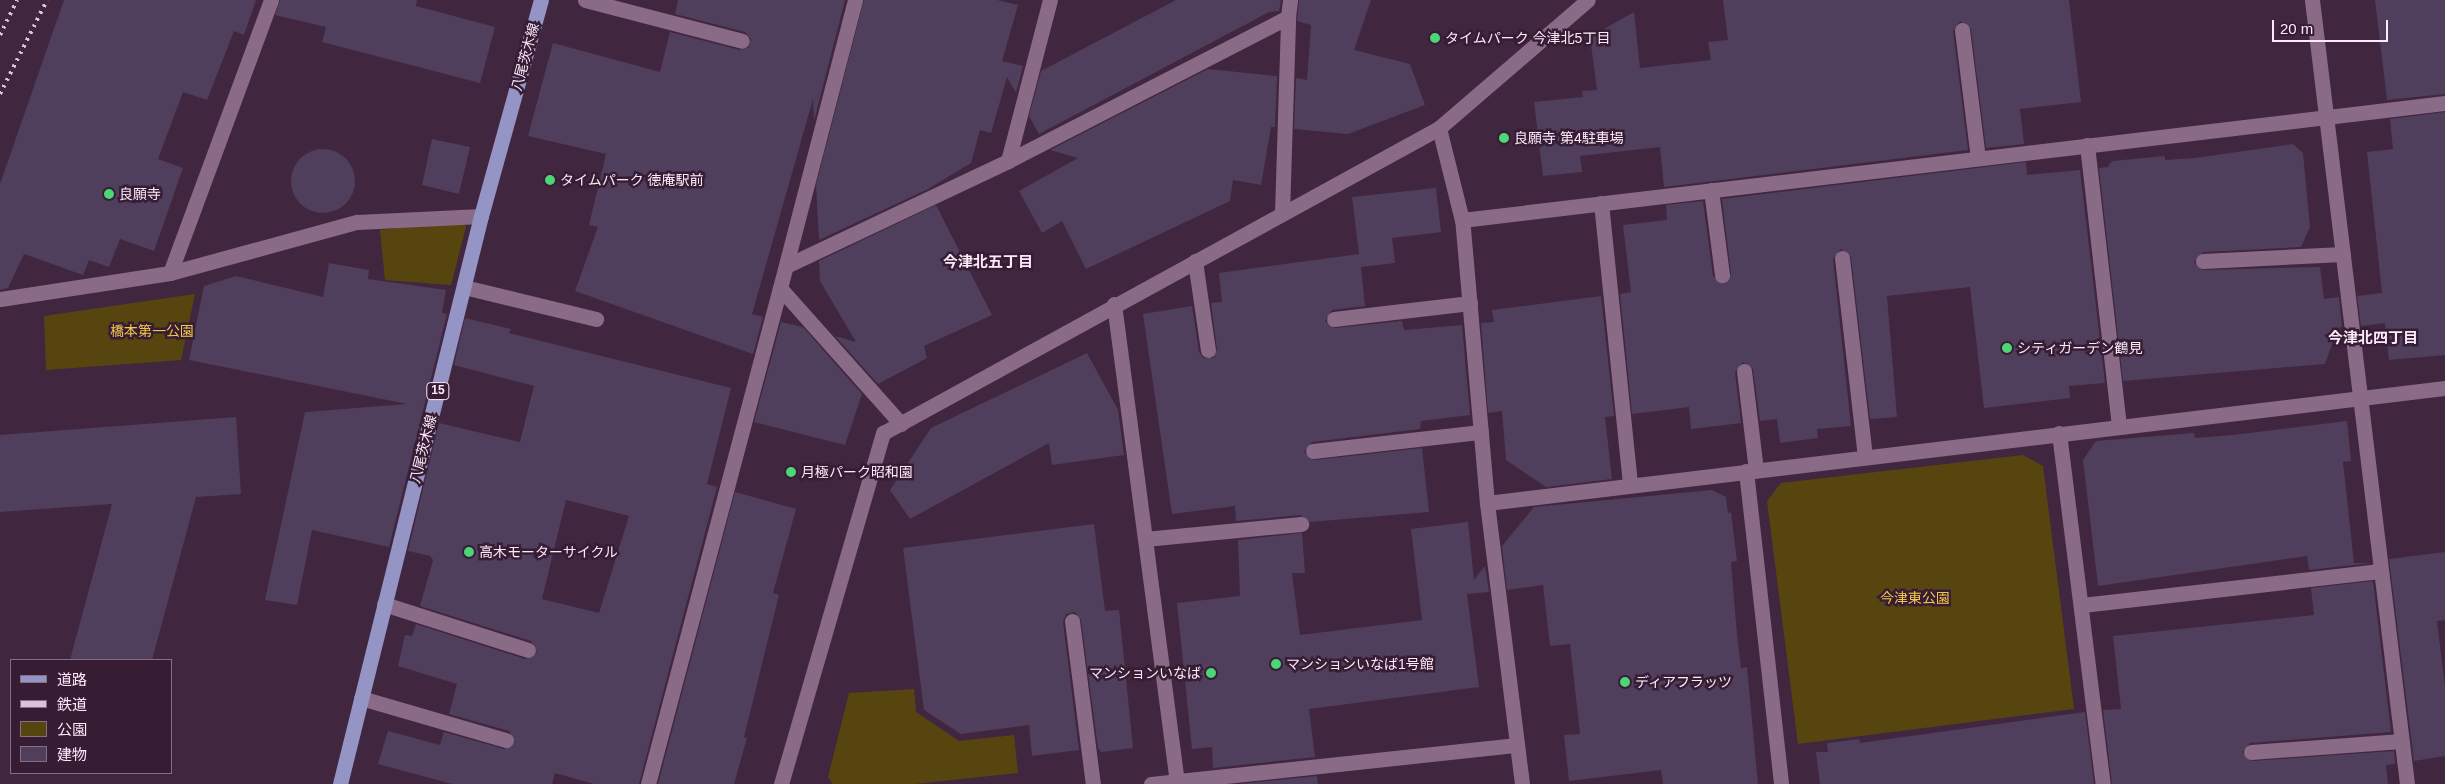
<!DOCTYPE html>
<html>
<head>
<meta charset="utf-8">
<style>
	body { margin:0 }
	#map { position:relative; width:2445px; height:784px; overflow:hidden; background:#41263f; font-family:Helvetica,"Noto Sans JP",sans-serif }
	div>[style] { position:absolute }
	.green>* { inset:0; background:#574510 }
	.building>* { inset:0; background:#503e5d }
	.round { border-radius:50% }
	.minor>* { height:15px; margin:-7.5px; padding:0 7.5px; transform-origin:7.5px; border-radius:7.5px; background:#8a6b87 }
	.major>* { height:15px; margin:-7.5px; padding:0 7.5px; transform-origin:7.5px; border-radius:7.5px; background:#9494c5 }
	.rail>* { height:4px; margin-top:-2px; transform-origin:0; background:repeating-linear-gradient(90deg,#d9c5d7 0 2.5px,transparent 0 7.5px) }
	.dots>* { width:14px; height:14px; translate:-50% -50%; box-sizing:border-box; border:2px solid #371d34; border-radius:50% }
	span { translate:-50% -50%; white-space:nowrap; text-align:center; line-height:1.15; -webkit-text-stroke:5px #371d34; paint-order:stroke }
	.shield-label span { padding:1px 4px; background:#371d34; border:1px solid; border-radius:4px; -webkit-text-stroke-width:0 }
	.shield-label { font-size:12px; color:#fceafa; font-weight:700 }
	.poi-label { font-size:14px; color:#fceafa }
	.left { translate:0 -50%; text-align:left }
	.right { translate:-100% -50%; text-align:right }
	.street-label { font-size:14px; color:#fceafa }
	.park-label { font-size:14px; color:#f2c848 }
	.neighbourhood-label { font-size:15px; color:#fceafa; font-weight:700 }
	.legend { position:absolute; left:10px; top:659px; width:162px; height:115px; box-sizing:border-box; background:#371d34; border:1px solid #866f83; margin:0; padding:6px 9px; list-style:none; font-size:15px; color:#fceafa }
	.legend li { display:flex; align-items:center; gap:10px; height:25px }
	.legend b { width:25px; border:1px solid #866f83 }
	.scale { position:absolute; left:2272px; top:20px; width:116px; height:22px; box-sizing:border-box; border:2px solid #fceafa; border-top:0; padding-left:6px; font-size:15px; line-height:18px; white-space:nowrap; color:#fceafa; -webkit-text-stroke:4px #371d34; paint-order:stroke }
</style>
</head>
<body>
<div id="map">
	<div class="green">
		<div style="clip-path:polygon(463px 220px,466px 227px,451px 285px,385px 280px,380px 230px)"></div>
		<div style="clip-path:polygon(195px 294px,181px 360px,46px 370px,44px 316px)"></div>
		<div style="clip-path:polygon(2023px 455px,2043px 466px,2074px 709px,1798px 744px,1767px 501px,1781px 483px)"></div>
		<div style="clip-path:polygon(914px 689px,916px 712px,959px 741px,1014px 735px,1018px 773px,914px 784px,833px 784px,828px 777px,849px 693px)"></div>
	</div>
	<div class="building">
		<div style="clip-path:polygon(64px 0,256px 0,244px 35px,234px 31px,207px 100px,183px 92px,158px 159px,183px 168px,154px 251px,120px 239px,109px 267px,89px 260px,83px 275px,24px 254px,8px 288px,0 290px,0 184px)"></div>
		<div style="clip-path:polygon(280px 0,417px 0,416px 6px,495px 27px,480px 83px,322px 42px,326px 27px,275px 15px)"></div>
		<div style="clip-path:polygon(678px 0,845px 0,814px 121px,813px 99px,752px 314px,763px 317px,753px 354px,575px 291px,598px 227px,589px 225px,606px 154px,528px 136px,553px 43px,660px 72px,670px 32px,740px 50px,749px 47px,751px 39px,745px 32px,675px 14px)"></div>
		<div style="clip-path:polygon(864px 0,997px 0,1018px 5px,1002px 61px,1023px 66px,1016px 93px,1007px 77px,991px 133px,980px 130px,971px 163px,928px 189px,819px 240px,816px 185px)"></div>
		<div style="clip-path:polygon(1176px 0,1281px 0,1279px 11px,1269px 12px,1039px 134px,1029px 116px,1041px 71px)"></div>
		<div style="clip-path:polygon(1299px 0,1371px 0,1354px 50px,1410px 64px,1425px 105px,1348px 134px,1294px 129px,1296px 78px,1307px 80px,1311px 25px,1297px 21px)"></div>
		<div style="clip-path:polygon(1723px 0,2069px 0,2081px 102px,2020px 109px,2024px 144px,1986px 148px,1971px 29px,1960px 21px,1953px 31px,1968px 150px,1664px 187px,1660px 147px,1580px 156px,1582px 172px,1543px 176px,1534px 102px,1583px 97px,1582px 91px,1597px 90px,1590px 37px,1634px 12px,1640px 68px,1711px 60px,1708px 42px,1728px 40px)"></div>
		<div style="clip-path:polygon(2375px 0,2445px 0,2445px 94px,2387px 100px)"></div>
		<div style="clip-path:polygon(1208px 69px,1277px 76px,1275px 127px,1271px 127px,1261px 185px,1233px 180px,1230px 201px,1086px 269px,1062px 221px,1042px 233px,1019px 191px,1078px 158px,1050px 150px)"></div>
		<div style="clip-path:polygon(2445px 112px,2445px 355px,2389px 360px,2385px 323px,2361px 326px,2357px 296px,2382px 293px,2367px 152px,2393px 149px,2390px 119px)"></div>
		<div style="clip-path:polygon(432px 139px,470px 147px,459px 194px,422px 185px)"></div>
		<div style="clip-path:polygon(2293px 144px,2303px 153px,2310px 227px,2301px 247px,2203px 252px,2194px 262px,2203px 270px,2320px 267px,2324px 299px,2339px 297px,2342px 327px,2338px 328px,2325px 364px,2123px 381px,2099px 168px,2108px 167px,2112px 161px,2165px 156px,2165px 160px,2195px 158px)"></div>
		<div class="round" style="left:291px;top:149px;width:64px;height:64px"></div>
		<div style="clip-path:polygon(2026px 162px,2027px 175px,2080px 170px,2105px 383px,2069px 386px,2070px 398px,1984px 408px,1970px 287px,1887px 296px,1897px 417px,1870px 419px,1851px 257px,1841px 249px,1833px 259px,1851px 426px,1817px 429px,1818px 438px,1780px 443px,1777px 419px,1760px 421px,1753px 369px,1743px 362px,1735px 372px,1741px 423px,1691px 429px,1689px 407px,1632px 414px,1620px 294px,1631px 292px,1623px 225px,1667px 220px,1666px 205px,1703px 201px,1713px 276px,1724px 284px,1731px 274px,1722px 199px)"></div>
		<div style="clip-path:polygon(1436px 188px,1441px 232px,1392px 238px,1395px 263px,1361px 267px,1365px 306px,1332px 310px,1325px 321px,1335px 328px,1402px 321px,1404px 330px,1462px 325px,1470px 415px,1421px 421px,1420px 429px,1312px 442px,1304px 452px,1314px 460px,1422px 448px,1429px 512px,1310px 522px,1300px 515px,1236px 521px,1235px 506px,1172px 514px,1143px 314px,1192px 306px,1199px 352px,1204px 358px,1213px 358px,1217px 349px,1211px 303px,1222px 302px,1219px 273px,1359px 254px,1352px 197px)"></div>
		<div style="clip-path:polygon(936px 205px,992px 315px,924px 346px,927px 358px,878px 384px,835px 336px,856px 342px,820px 281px,819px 261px)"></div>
		<div style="clip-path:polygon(329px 263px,369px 270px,368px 279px,446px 290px,442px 313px,447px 314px,389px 547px,312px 530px,297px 605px,265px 600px,305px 412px,407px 404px,189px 360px,204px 286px,236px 276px,323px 297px)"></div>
		<div style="clip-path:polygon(1601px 296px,1614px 416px,1605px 417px,1612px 479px,1546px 487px,1506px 460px,1502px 411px,1488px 413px,1481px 323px,1494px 322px,1492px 310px)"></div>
		<div style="clip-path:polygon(evenodd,465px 318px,511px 329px,509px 333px,731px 388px,707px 484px,717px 487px,639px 784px,594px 784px,555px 773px,552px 784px,452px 784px,378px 764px,388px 731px,440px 745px,444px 732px,504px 749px,515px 742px,509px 731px,449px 714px,457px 684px,398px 666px,405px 635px,412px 636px,416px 624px,525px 659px,537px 652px,531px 641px,420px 606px,433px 560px,430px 556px,408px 551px,439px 423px,520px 442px,534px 386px,454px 365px,465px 318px,566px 500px,629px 516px,599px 613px,542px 599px,566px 500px)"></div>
		<div style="clip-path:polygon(781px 322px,803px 327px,862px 394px,845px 445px,754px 422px)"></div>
		<div style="clip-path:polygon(1087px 353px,1118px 410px,1124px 455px,1052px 465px,1049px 443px,910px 519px,890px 490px,931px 428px)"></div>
		<div style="clip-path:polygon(236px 417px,241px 494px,196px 497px,152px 660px,70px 660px,112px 504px,0 512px,0 435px)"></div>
		<div style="clip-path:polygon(2347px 421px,2351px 461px,2343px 462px,2354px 563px,2371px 563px,2309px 570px,2307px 556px,2098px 586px,2083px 460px,2096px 441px,2194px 433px,2195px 438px,2233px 435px)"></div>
		<div style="clip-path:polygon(1712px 490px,1726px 497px,1728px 513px,1731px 512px,1737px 561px,1731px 562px,1737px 635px,1741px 668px,1747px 667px,1758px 784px,1663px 784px,1661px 770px,1569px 781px,1564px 735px,1580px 734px,1570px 644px,1550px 646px,1543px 585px,1507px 590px,1502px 546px,1534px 507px)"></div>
		<div style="clip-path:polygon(735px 492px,796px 509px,773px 593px,779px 595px,744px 737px,747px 738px,734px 784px,658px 784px)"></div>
		<div style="clip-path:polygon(1468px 522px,1474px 580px,1485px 566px,1489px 592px,1467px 594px,1479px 687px,1309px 709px,1315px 757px,1213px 768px,1212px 747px,1192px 749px,1177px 603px,1240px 596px,1238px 540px,1302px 533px,1305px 573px,1292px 573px,1300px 635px,1422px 620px,1411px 529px)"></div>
		<div style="clip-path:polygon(1094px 524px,1105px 611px,1119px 610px,1133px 748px,1101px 752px,1098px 748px,1081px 620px,1075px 612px,1066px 614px,1063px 622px,1079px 750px,1032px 756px,1029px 725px,961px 734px,924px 710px,903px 548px)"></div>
		<div style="clip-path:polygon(2445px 552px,2445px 620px,2437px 621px,2445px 688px,2445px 756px,2414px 761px,2389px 559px)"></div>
		<div style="clip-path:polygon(2373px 581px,2391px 732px,2250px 743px,2242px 752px,2252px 761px,2394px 751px,2395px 764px,2386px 765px,2388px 784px,2112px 784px,2103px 710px,2121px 709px,2113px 636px,2314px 615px,2311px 588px)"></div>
		<div style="clip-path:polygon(2085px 712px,2094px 784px,1820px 784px,1816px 752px,1828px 752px,1827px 743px,1859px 739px,1860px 743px)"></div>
		<div style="clip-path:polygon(1317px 776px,1318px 784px,1239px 784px)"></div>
	</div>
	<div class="minor">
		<div style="left:585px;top:0;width:162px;rotate:14.6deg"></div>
		<div style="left:855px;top:0;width:298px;rotate:104.6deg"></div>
		<div style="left:780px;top:288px;width:182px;rotate:48.3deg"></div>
		<div style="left:2312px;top:0;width:790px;rotate:83.09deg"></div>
		<div style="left:1962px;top:30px;width:129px;rotate:82.9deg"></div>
		<div style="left:1439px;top:128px;width:95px;rotate:76deg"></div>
		<div style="left:2087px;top:145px;width:282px;rotate:83.5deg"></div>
		<div style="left:1008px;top:161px;width:166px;rotate:-75.4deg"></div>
		<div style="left:1711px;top:190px;width:86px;rotate:82.6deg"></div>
		<div style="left:1601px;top:203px;width:283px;rotate:84.1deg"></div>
		<div style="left:1282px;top:213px;width:196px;rotate:-88.2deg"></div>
		<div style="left:1842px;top:258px;width:200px;rotate:83.4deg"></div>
		<div style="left:1195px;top:261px;width:90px;rotate:81.7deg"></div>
		<div style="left:2203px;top:261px;width:140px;rotate:-2.9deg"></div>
		<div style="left:786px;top:266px;width:246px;rotate:-25.3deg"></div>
		<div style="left:1008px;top:161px;width:315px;rotate:-27.2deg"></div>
		<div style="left:1288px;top:17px;width:17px;rotate:-83deg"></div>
		<div style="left:170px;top:273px;width:291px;rotate:-69.7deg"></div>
		<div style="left:464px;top:287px;width:136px;rotate:13.6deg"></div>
		<div style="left:0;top:299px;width:172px;rotate:-8.7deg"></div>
		<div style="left:170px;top:273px;width:194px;rotate:-15.3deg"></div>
		<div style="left:357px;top:222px;width:124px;rotate:-2.8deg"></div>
		<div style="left:1114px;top:304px;width:484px;rotate:82.5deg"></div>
		<div style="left:1334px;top:319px;width:137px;rotate:-6.7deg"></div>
		<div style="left:1744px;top:371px;width:100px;rotate:83.1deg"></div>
		<div style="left:2059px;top:433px;width:354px;rotate:82.9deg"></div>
		<div style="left:1313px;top:451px;width:169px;rotate:-6.5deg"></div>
		<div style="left:1746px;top:471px;width:315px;rotate:83.6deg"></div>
		<div style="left:1487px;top:503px;width:965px;rotate:-6.85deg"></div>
		<div style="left:1145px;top:539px;width:157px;rotate:-5.5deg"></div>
		<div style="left:384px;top:604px;width:151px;rotate:17.7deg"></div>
		<div style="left:2082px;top:605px;width:300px;rotate:-6.5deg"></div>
		<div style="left:1072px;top:621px;width:164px;rotate:82.7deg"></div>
		<div style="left:361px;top:698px;width:151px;rotate:16.2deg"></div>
		<div style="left:2251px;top:752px;width:151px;rotate:-4.2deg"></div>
		<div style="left:648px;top:784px;width:513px;rotate:-75.1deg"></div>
		<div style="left:781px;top:784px;width:366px;rotate:-73.8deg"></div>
		<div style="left:883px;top:433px;width:634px;rotate:-28.75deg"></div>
		<div style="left:1439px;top:128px;width:196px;rotate:-40.7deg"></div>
		<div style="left:1151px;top:784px;width:368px;rotate:-6.1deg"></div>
		<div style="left:1522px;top:784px;width:283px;rotate:-97.1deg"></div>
		<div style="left:1487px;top:503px;width:284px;rotate:-95deg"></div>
		<div style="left:1462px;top:220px;width:990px;rotate:-6.79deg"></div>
	</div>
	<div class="major">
		<div style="left:340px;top:784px;width:585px;rotate:-76.06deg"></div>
		<div style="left:481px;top:216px;width:224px;rotate:-74.5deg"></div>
	</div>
	<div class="rail">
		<div style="left:0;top:35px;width:39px;rotate:-64deg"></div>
		<div style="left:0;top:94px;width:105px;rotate:-63.4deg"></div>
	</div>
	<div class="dots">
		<div style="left:1435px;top:38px;background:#4cd677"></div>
		<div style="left:1504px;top:138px;background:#4cd677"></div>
		<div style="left:550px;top:180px;background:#4cd677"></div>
		<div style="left:109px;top:194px;background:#4cd677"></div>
		<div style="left:2007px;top:348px;background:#4cd677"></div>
		<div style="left:791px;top:472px;background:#4cd677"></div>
		<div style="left:469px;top:552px;background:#4cd677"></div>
		<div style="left:1276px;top:664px;background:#4cd677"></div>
		<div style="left:1211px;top:673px;background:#4cd677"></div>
		<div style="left:1625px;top:682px;background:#4cd677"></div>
	</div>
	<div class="shield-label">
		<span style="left:438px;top:391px">15</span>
	</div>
	<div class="poi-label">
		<span class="left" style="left:1445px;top:38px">タイムパーク 今津北5丁目</span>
		<span class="left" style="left:1514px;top:138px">良願寺 第4駐車場</span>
		<span class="left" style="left:560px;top:180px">タイムパーク 徳庵駅前</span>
		<span class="left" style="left:119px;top:194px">良願寺</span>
		<span class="left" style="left:2017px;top:348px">シティガーデン鶴見</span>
		<span class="left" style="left:801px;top:472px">月極パーク昭和園</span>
		<span class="left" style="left:479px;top:552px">高木モーターサイクル</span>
		<span class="left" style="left:1286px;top:664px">マンションいなば1号館</span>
		<span class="right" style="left:1201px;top:673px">マンションいなば</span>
		<span class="left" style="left:1635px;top:682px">ディアフラッツ</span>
	</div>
	<div class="street-label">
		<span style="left:525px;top:57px;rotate:-75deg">八尾茨木線</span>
		<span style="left:423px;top:449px;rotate:-76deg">八尾茨木線</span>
	</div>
	<div class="park-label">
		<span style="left:152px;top:331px">橋本第一公園</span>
		<span style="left:1915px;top:598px">今津東公園</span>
	</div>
	<div class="neighbourhood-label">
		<span style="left:988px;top:262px">今津北五丁目</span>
		<span style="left:2373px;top:338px">今津北四丁目</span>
	</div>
	<ul class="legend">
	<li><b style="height:6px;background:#9494c5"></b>道路</li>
	<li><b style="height:6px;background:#d9c5d7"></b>鉄道</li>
	<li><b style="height:14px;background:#574510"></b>公園</li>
	<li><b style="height:14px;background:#503e5d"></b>建物</li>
	</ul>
	<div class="scale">20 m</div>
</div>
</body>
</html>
